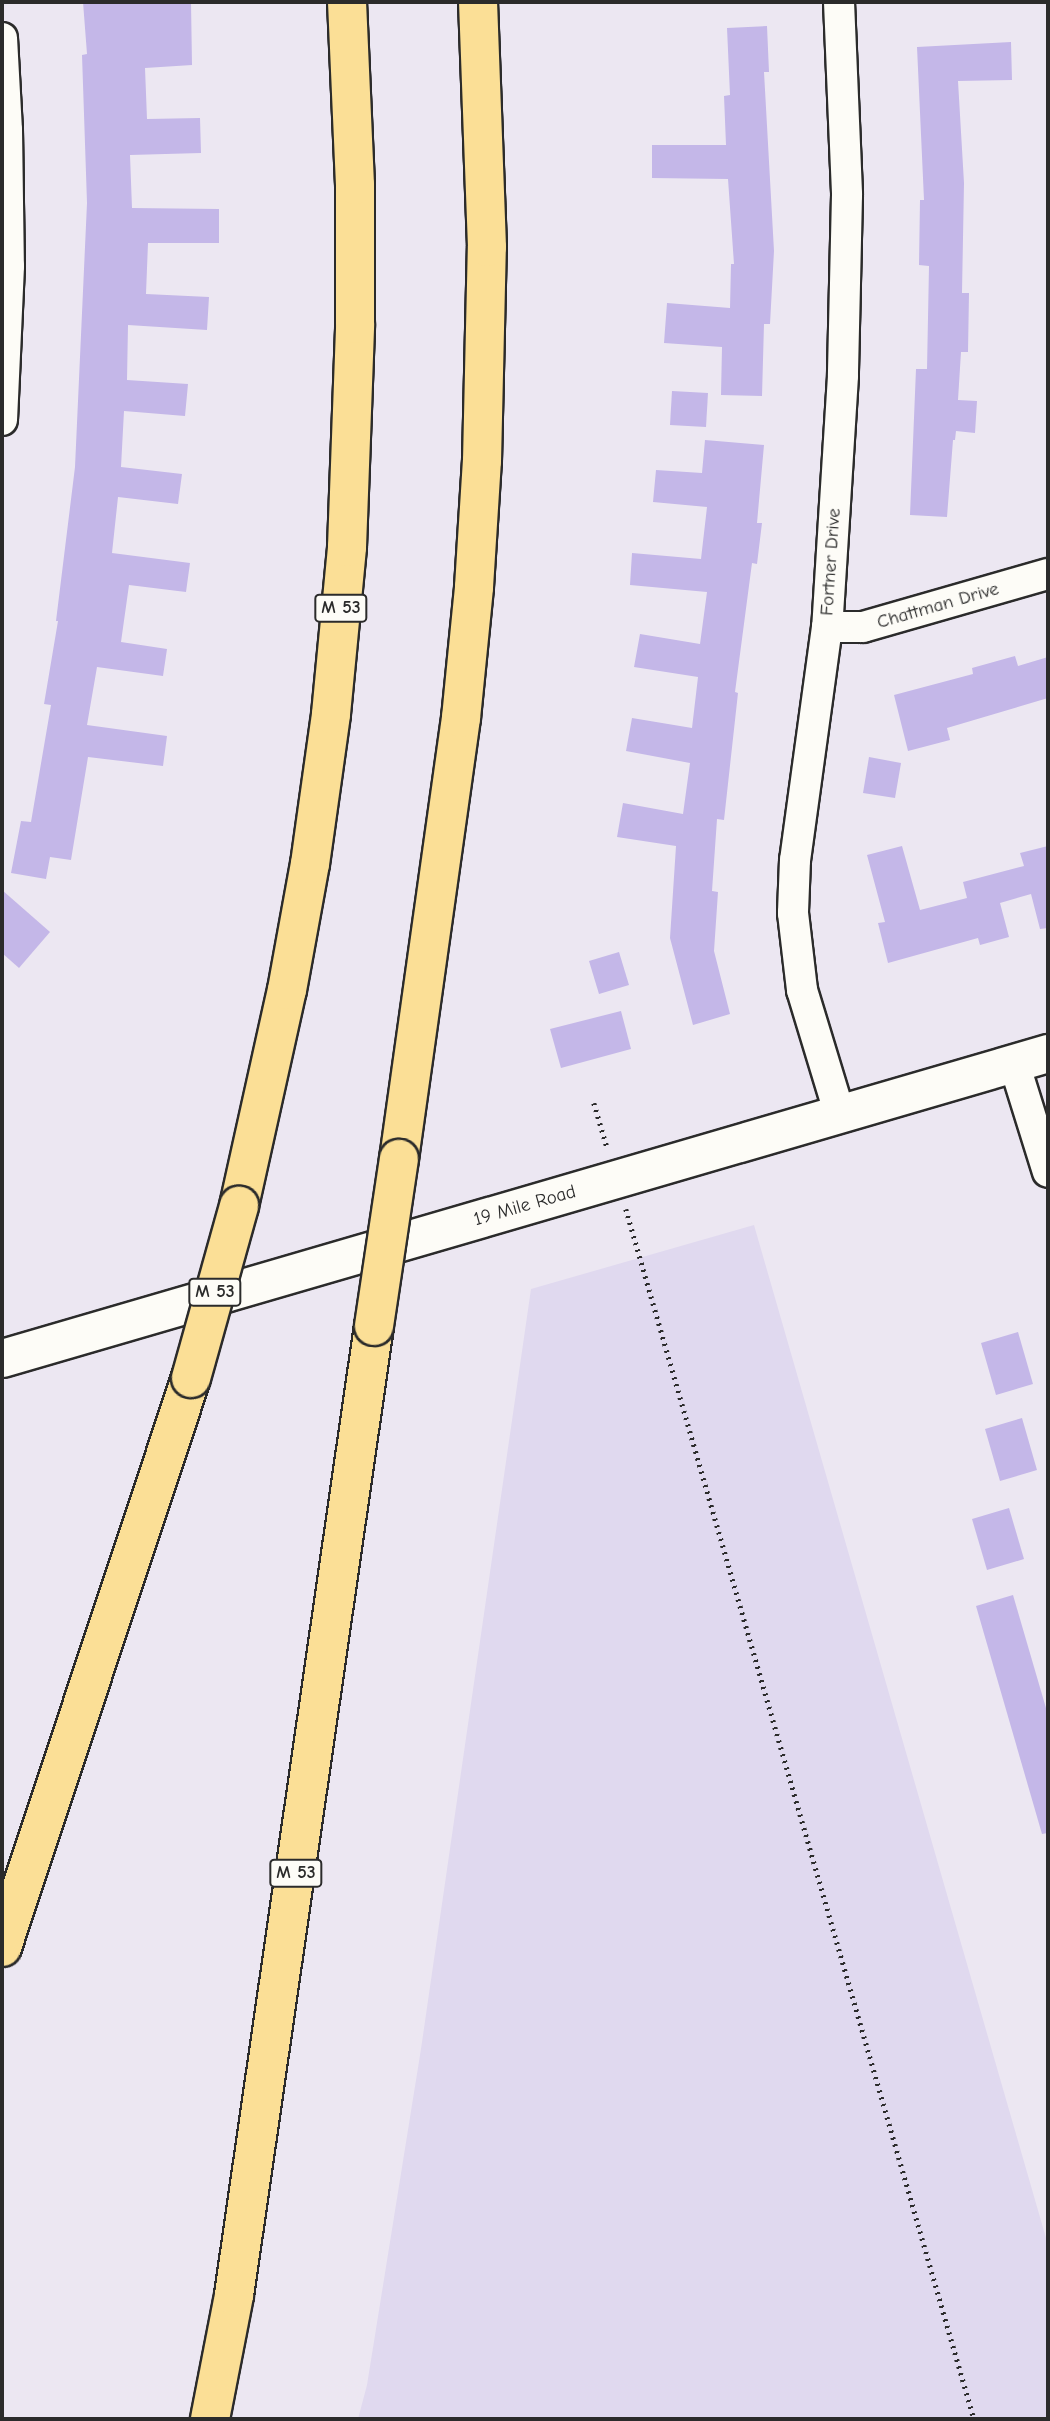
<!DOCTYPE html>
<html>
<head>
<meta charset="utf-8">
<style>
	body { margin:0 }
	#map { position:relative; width:1050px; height:2421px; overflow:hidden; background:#ece7f2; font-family:"Comic Neue",sans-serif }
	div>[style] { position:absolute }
	.built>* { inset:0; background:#e0d9ef }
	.building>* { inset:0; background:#c4b7e8 }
	.path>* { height:4.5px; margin-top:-2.25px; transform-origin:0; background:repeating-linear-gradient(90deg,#2b2b2b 0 2px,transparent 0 7px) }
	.roads { filter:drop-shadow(2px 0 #2b2b2b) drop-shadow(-2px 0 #2b2b2b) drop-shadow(0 2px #2b2b2b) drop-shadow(0 -2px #2b2b2b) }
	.minor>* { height:30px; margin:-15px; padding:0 15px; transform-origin:15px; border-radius:15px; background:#fdfcf7 }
	.tertiary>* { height:37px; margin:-18.5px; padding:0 18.5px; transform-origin:18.5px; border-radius:18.5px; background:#fdfcf7 }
	.motorway>* { height:38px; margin:-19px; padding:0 19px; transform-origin:19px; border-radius:19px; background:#fbdf96 }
	.bridges { filter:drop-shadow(2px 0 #2b2b2b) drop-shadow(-2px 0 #2b2b2b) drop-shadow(0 2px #2b2b2b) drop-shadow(0 -2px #2b2b2b) }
	.motorway-bridge>* { height:38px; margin:-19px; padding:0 19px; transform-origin:19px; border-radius:19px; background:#fbdf96 }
	span { translate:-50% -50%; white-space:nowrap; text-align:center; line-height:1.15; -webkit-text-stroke:5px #fdfcf7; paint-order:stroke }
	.shield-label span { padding:2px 5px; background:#fdfcf7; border:2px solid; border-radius:5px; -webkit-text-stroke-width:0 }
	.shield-label { font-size:18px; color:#2b2b2b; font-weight:700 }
	.street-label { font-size:19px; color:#2b2b2b }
	.frame { position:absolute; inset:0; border:4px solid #2b2b2b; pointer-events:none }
</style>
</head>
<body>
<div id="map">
	<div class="built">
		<div style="clip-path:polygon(754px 1225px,1048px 2245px,1048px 2419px,358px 2419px,367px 2385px,421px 2049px,531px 1289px)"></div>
	</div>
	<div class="building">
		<div style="clip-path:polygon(83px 2px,191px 2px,192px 65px,145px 68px,147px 119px,200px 118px,201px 153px,130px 155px,132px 208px,219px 209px,219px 243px,148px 243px,146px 294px,209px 297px,207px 330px,128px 325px,127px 380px,188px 384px,185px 416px,124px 411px,121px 467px,182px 474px,178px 504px,118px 497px,112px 553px,190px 563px,186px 592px,129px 585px,121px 642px,167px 649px,163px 676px,97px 667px,87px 725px,167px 736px,163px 766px,88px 757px,71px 860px,50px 857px,46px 879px,11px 873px,21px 821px,31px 822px,51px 705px,44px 704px,58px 621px,56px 621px,75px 467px,87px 203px,82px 55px,87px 54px)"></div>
		<div style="clip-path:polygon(767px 26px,769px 72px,764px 72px,774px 251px,770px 324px,764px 324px,762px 396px,721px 395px,722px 347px,664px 343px,667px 303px,730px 308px,731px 264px,734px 264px,728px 179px,652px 178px,652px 145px,726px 145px,724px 96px,730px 95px,727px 28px)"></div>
		<div style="clip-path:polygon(1011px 42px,1012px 80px,958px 81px,964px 183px,962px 293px,969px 293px,968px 352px,961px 352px,958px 400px,977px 401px,975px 433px,956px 431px,955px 440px,953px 440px,947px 517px,910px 515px,916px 369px,927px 369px,929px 266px,919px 265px,920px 200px,924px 200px,917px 47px)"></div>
		<div style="clip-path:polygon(672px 391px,708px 393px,706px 427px,670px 425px)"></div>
		<div style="clip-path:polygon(705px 440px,764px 445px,757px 523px,762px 523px,757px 564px,752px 563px,735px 692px,738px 693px,724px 820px,717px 819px,712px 891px,718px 892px,714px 951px,730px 1014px,693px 1025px,670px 938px,676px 846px,617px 837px,623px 803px,683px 814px,690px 763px,626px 751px,632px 718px,692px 728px,698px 677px,634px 667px,640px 634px,700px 644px,707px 592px,630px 585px,632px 553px,701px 559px,707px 507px,653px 502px,656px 470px,702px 473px)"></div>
		<div style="clip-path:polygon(1015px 656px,1018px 666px,1048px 657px,1048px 698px,947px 728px,950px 740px,908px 751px,894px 695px,973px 674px,972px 668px)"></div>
		<div style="clip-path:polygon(869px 757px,901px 763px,895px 798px,863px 793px)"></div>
		<div style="clip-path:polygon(902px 846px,920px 910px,967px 898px,963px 882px,1024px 866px,1020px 853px,1048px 846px,1048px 928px,1040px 929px,1031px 894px,1000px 903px,1009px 937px,980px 945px,978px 938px,888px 963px,878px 923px,885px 922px,867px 855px)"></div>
		<div style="clip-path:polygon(2px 890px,50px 932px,19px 968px,2px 953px)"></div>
		<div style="clip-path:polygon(619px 952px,629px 985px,599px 994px,589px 961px)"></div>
		<div style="clip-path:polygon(621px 1011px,631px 1049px,561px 1068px,550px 1029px)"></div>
		<div style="clip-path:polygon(1018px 1332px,1033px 1384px,996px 1395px,981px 1343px)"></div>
		<div style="clip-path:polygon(1022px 1418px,1037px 1470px,1000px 1481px,985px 1429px)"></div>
		<div style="clip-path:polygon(1009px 1508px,1024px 1559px,987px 1570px,972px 1519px)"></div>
		<div style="clip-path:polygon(1013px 1595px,1048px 1715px,1048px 1833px,1042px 1834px,976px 1606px)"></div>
	</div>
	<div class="path">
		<div style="left:594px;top:1103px;width:46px;rotate:73.5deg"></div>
		<div style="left:626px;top:1209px;width:1259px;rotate:73.95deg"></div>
	</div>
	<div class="roads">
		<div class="minor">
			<div style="left:839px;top:2px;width:193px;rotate:87.6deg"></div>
			<div style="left:847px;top:195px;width:181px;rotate:91.3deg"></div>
			<div style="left:843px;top:376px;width:252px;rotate:93.6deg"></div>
			<div style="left:827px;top:627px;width:235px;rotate:97.8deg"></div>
			<div style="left:795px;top:860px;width:53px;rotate:92.2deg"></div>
			<div style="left:793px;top:913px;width:78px;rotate:83.3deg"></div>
			<div style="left:802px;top:990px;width:131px;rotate:73.1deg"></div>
			<div style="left:2px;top:38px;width:92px;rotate:86.9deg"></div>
			<div style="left:7px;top:130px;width:136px;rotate:89.2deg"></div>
			<div style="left:9px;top:266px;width:154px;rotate:92.6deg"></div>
			<div style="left:827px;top:627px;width:36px"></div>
			<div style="left:863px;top:627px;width:192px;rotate:-16deg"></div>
			<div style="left:1014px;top:1063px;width:114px;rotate:72.7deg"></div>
		</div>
		<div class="tertiary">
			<div style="left:2px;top:1358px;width:1090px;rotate:-16.26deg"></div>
		</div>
		<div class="motorway">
			<div style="left:399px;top:1159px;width:445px;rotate:-82deg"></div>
			<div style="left:461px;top:718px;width:132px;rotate:-84.3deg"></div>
			<div style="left:474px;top:587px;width:126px;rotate:-86.4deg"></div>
			<div style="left:482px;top:461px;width:214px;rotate:-88.7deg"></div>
			<div style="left:487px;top:247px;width:245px;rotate:-92.1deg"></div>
			<div style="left:239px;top:1206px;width:221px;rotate:-77.5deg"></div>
			<div style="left:287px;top:990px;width:128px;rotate:-79.7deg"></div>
			<div style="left:310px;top:864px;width:151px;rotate:-82deg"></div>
			<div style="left:331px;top:714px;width:168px;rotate:-84.5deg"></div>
			<div style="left:347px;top:547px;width:223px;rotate:-87.9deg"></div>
			<div style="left:355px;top:324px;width:139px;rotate:-90deg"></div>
			<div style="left:355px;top:185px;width:183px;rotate:-92.5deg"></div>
			<div style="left:2px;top:1947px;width:600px;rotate:-71.63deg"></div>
			<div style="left:210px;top:2419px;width:126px;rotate:-79deg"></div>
			<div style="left:234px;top:2295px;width:979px;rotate:-81.78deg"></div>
		</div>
	</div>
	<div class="bridges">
		<div class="motorway-bridge">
			<div style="left:374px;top:1326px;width:169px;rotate:-81.5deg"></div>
			<div style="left:191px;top:1378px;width:179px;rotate:-74.4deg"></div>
		</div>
	</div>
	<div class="shield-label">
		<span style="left:341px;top:608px">M 53</span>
		<span style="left:215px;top:1292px">M 53</span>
		<span style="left:296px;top:1873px">M 53</span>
	</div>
	<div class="street-label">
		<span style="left:831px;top:562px;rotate:-86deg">Fortner Drive</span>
		<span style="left:938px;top:606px;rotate:-16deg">Chattman Drive</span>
		<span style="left:525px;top:1206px;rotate:-16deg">19 Mile Road</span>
	</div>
	<div class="frame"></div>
</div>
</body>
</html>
